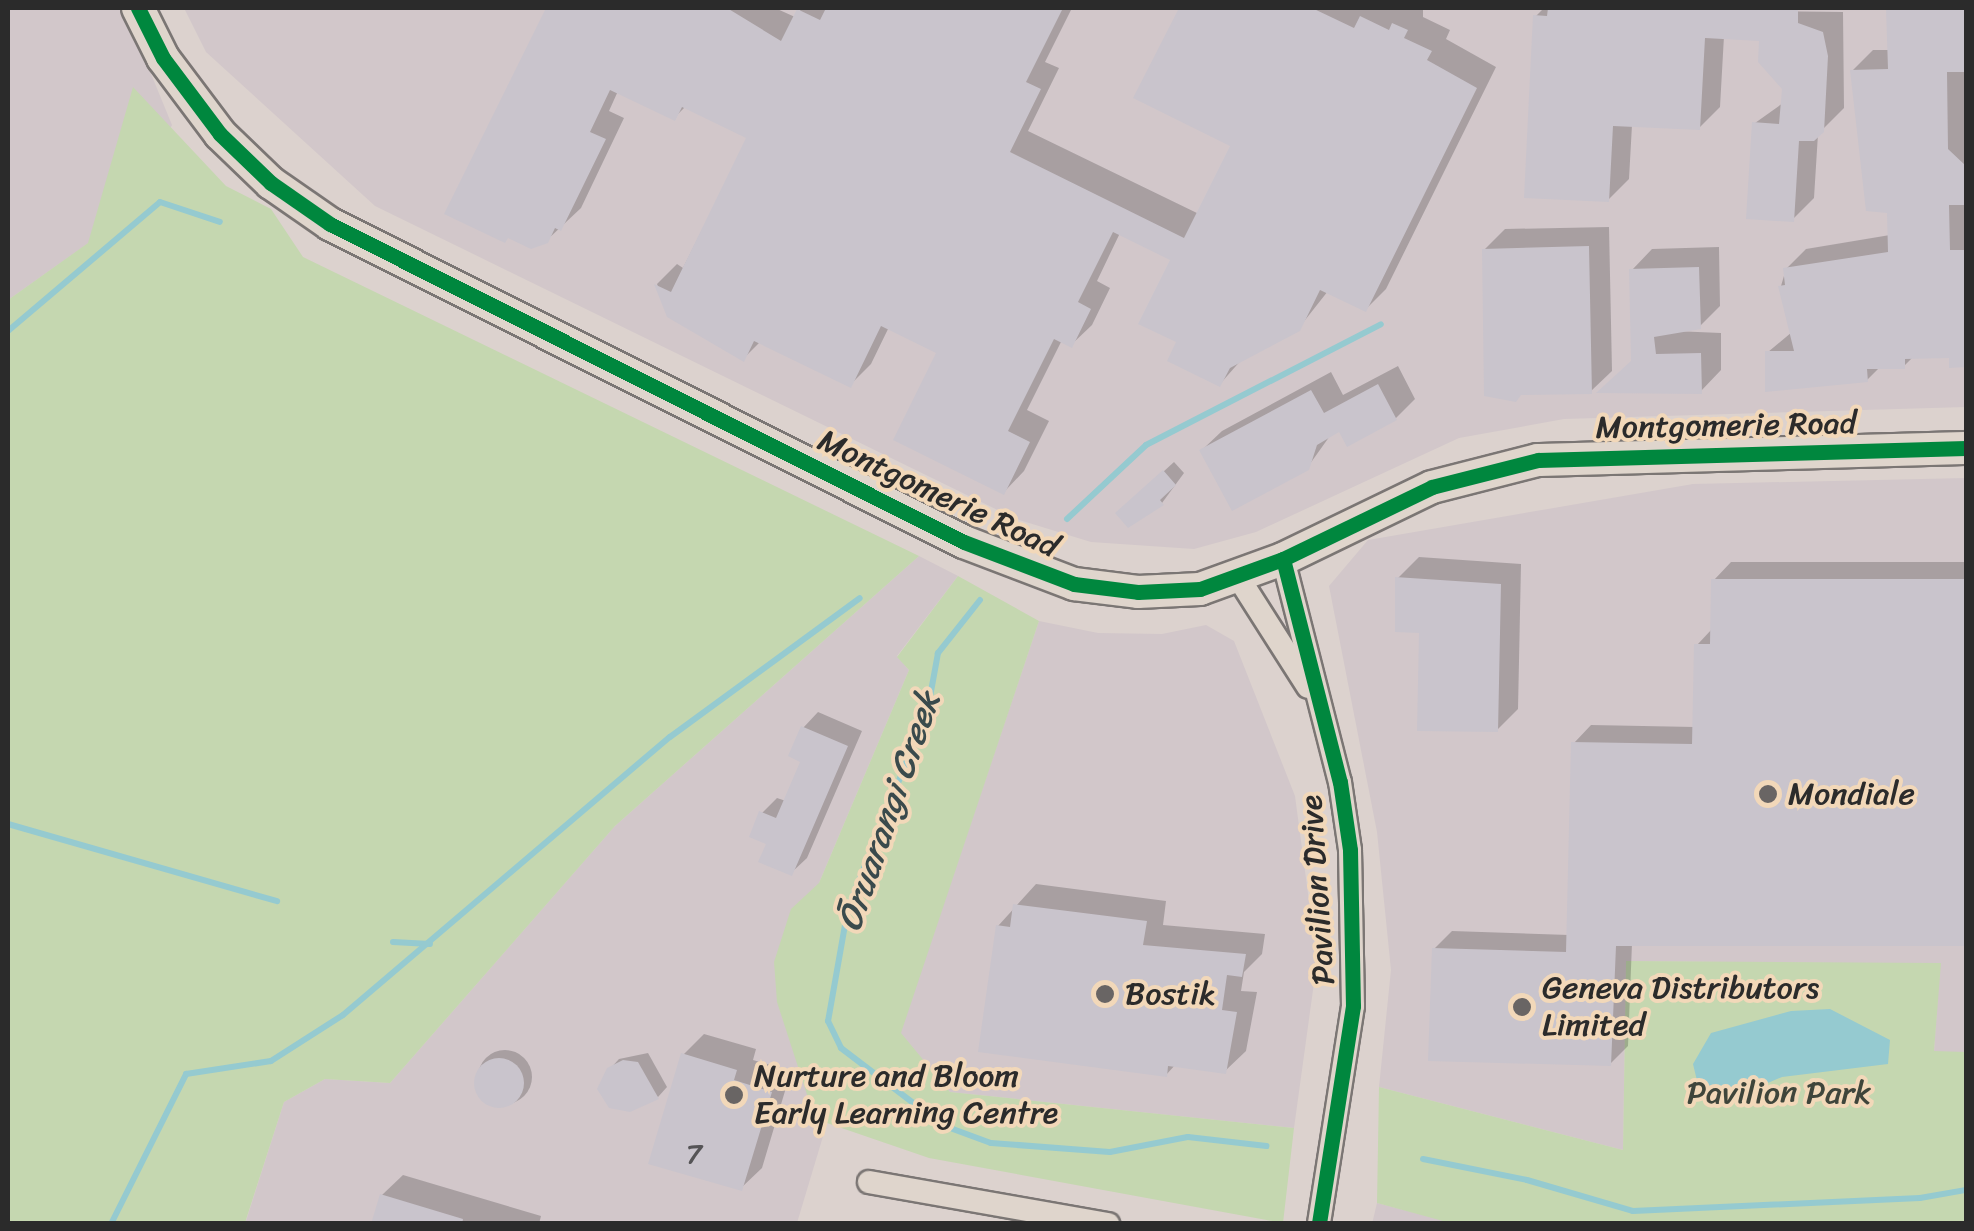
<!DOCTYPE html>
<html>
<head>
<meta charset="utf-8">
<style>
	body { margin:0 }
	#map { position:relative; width:1974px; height:1231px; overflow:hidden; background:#dcd2ce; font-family:Sriracha,sans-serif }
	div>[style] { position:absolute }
	.built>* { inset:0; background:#d2c7ca }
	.green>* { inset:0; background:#c5d7b0 }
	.water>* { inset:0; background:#95cad0 }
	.shadow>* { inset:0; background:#0003 }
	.round { border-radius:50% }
	.stream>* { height:6px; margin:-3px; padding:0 3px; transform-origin:3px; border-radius:3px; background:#95cad0 }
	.building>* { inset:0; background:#c9c4cc }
	.roads { filter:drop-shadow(2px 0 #7b7674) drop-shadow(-2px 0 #7b7674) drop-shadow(0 2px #7b7674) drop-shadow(0 -2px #7b7674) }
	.street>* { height:22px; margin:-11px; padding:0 11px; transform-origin:11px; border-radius:11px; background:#dfd5cc }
	.secondary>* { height:32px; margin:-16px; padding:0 16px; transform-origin:16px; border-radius:16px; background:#dfd5cc }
	.cycleway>* { height:15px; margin:-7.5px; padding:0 7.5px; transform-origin:7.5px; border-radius:7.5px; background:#00873e }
	.dots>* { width:28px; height:28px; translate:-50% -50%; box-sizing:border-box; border:5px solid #f2d8b9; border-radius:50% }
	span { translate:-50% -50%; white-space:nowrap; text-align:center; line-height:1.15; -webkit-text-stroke:8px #f2d8b9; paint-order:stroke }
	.number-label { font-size:28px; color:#555456 }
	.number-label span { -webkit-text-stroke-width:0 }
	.street-label { font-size:32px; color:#2b2b2b }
	.poi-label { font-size:32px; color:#2b2b2b }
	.left { translate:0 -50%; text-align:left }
	.park-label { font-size:32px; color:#3f453b }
	.water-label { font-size:35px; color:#3a4a4c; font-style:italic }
	.frame { position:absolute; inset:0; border:10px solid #2b2b2b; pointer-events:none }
</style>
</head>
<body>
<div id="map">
	<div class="built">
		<div style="clip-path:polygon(8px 8px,124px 8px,172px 125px,121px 220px,8px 300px)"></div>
		<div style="clip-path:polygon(184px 8px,1966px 8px,1966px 407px,1564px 419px,1459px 438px,1256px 532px,1194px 549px,1091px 542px,1016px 519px,375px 206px,206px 52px)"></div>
		<div style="clip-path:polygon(1966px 478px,1966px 1052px,1934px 1052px,1940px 964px,1626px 961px,1623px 1150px,1379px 1087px,1391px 970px,1377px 832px,1329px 586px,1368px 540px,1693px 484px)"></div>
		<div style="clip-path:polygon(919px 556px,958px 576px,897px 656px,909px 670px,819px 883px,811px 1107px,827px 1123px,797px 1223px,245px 1224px,284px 1102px,325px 1079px,390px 1083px,615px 826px)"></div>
		<div style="clip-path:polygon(1039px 621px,1098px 633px,1162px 634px,1206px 625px,1234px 641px,1295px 796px,1317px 961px,1294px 1128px,950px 1092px,900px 1033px)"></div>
		<div style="clip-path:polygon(1377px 1203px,1454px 1223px,1372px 1224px)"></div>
	</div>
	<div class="green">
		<div style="clip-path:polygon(133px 87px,226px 186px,271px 209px,303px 257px,919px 556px,615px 826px,390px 1083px,325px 1079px,284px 1102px,245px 1223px,8px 1223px,8px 300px,88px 243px)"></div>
		<div style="clip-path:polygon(958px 576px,1039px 621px,901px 1033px,950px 1092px,1294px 1128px,1283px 1223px,929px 1158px,827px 1123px,811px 1107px,777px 1002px,774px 962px,791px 909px,819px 883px,909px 670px,897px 657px)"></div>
		<div style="clip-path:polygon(1626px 961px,1941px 963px,1934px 1051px,1966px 1052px,1966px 1223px,1454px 1224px,1377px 1203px,1379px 1087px,1623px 1150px)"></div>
	</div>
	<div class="water">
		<div style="clip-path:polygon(1830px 1009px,1890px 1040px,1888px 1064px,1782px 1077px,1728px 1100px,1700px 1093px,1693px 1064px,1711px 1033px,1791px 1011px)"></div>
	</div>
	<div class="shadow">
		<div style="clip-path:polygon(552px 8px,775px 8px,795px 17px,802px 8px,1072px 8px,1045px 62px,1059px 68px,1028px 131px,1199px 214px,1233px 145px,1136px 97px,1182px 8px,1423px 8px,1423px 17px,1450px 30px,1446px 39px,1496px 67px,1386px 289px,1366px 309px,1328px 291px,1298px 329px,1243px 358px,1220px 384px,1180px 341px,1173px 258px,1120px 233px,1097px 281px,1110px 288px,1092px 325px,1071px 345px,1062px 340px,1027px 410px,1049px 421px,1024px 471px,1004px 492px,939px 352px,889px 327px,871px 364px,850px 385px,761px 341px,744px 358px,669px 316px,657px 284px,677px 264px,683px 268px,749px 137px,686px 106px,674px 118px,618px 91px,609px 111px,624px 118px,581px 208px,547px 240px,448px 213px)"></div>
		<div style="clip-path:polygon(1544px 8px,1843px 12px,1844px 108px,1818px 134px,1814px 198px,1793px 219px,1755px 123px,1783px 103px,1784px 88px,1761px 38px,1724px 36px,1720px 107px,1699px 128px,1632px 125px,1629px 179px,1608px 200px,1536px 16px)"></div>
		<div style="clip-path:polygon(1889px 8px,1966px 8px,1966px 366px,1951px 365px,1951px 356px,1913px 357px,1904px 366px,1881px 366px,1867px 380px,1768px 352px,1792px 332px,1781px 286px,1786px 269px,1806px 249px,1890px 235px,1890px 210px,1852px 71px,1873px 50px,1890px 50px)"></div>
		<div style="clip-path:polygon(1609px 227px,1612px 371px,1591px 391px,1484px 250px,1505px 229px)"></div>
		<div style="clip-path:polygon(1719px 247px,1720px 306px,1699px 327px,1674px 331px,1721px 333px,1721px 370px,1701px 391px,1633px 361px,1632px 270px,1652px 249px)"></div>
		<div style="clip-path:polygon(1398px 366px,1415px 399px,1396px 418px,1332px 433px,1307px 468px,1202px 450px,1222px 431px,1331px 372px,1343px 395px)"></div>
		<div style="clip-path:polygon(1174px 462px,1184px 473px,1162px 503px,1128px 504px)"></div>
		<div style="clip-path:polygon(1419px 557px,1521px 564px,1518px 709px,1497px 730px,1421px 630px,1398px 578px)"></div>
		<div style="clip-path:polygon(1731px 562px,1966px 562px,1966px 1030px,1965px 944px,1632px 943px,1628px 1046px,1610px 1064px,1434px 949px,1452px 931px,1569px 935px,1574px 743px,1591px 725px,1695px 727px,1697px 645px,1712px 629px,1714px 580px)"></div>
		<div style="clip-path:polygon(818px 712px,862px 731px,807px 858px,791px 873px,770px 842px,762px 813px,777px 798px,786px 801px,803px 760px,803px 728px)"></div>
		<div style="clip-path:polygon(1036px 884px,1166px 901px,1163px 925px,1265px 934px,1262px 954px,1244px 972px,1241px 991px,1257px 992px,1246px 1051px,1225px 1071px,1176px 1064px,1166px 1075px,998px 926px)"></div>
		<div style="clip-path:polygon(704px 1034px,756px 1049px,753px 1060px,791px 1071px,762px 1168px,741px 1188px,683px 1055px)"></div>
		<div class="round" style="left:478px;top:1050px;width:54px;height:54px"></div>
		<div style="clip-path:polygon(648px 1053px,667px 1087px,658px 1097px,609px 1070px,619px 1059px)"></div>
		<div style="clip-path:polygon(403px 1175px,541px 1216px,539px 1224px,373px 1224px,382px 1195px)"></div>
	</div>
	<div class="stream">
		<div style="left:8px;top:331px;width:199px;rotate:-40.3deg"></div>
		<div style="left:160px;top:202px;width:63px;rotate:18.4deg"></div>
		<div style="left:1067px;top:519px;width:108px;rotate:-43.1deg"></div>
		<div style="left:1146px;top:445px;width:264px;rotate:-27.2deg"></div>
		<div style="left:980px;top:600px;width:68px;rotate:128.4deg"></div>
		<div style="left:938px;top:653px;width:56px;rotate:100.3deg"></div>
		<div style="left:928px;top:708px;width:215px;rotate:111.8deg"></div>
		<div style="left:848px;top:908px;width:115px;rotate:100deg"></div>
		<div style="left:828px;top:1021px;width:30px;rotate:64deg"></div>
		<div style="left:841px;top:1048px;width:127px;rotate:37.3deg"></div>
		<div style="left:942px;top:1125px;width:52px;rotate:20.2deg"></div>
		<div style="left:991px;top:1143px;width:119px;rotate:4.3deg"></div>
		<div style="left:1110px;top:1152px;width:79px;rotate:-10.9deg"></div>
		<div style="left:1188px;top:1137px;width:79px;rotate:6.6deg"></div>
		<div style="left:8px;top:824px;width:280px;rotate:16deg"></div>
		<div style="left:393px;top:942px;width:37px;rotate:3deg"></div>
		<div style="left:1423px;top:1159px;width:106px;rotate:11.4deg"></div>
		<div style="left:1527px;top:1180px;width:110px;rotate:16.3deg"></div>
		<div style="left:1633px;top:1211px;width:287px;rotate:-2.6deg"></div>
		<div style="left:1920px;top:1198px;width:47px;rotate:-9.9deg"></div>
		<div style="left:111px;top:1224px;width:168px;rotate:-63.4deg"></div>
		<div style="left:186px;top:1074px;width:86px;rotate:-8.7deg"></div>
		<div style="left:271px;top:1061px;width:85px;rotate:-32.6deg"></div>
		<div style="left:343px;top:1015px;width:429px;rotate:-40.4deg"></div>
		<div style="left:670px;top:737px;width:235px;rotate:-36.2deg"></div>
	</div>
	<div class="building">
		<div style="clip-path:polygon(546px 8px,727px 8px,781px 41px,797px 9px,820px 20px,826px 8px,1063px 8px,1026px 82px,1041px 89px,1010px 152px,1184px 238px,1230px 146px,1133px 98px,1179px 8px,1312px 8px,1354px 28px,1360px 16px,1389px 30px,1392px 23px,1408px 30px,1404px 38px,1432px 51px,1427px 60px,1477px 88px,1366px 312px,1320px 290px,1300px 331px,1230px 368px,1220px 387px,1167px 361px,1176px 342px,1138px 324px,1170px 260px,1113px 232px,1078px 302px,1091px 309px,1072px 348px,1054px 339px,1008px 431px,1030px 442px,1004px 495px,893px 440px,936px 353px,881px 326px,851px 388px,754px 341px,744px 362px,667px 317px,654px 284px,671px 292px,746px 138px,682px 107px,675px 121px,610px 90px,590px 132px,606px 139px,561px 231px,555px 228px,548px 243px,531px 249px,508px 238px,505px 243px,444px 214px)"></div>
		<div style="clip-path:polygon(1548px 8px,1798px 9px,1798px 23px,1823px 32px,1828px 56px,1824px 132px,1814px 141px,1799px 141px,1794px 222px,1746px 219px,1752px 122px,1779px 124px,1782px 89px,1758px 62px,1759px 41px,1705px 38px,1700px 130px,1613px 126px,1609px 202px,1524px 198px,1533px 15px,1547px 16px)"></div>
		<div style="clip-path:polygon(1886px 8px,1966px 8px,1966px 72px,1947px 72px,1948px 149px,1966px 166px,1966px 205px,1949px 205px,1950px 250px,1966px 250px,1966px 367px,1949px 368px,1949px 358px,1905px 359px,1905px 369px,1867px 369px,1868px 382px,1765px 392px,1765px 351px,1794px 351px,1778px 286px,1785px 285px,1783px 268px,1888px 252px,1887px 213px,1866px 211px,1850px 70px,1888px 69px)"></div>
		<div style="clip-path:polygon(1589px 246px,1592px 394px,1521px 395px,1516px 402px,1484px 396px,1482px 249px)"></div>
		<div style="clip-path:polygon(1699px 267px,1701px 329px,1654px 337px,1656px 354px,1701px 353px,1702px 394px,1596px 393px,1631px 361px,1629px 269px)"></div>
		<div style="clip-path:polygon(1378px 384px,1397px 420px,1347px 447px,1339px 432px,1317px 445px,1309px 470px,1232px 511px,1199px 450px,1311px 390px,1324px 413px)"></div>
		<div style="clip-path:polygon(1163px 470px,1176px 485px,1160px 500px,1164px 505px,1128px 528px,1115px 513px)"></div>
		<div style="clip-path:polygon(1395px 577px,1501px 584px,1498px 732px,1417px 731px,1419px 633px,1395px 632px)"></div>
		<div style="clip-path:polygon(1711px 579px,1966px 579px,1966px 946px,1616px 946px,1611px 1066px,1428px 1061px,1432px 948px,1566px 952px,1571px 742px,1692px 744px,1694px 644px,1710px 644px)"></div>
		<div style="clip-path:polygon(801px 726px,848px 746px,792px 876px,758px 862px,766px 844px,749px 837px,759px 811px,776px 818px,800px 762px,788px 756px)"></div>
		<div style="clip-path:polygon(1013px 904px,1147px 921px,1143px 945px,1246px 954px,1242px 977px,1227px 975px,1222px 1010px,1237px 1012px,1226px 1074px,1168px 1066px,1167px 1077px,978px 1052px,996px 925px,1010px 927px)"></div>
		<div style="clip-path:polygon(681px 1053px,737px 1070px,734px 1080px,772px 1092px,742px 1191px,648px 1164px)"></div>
		<div class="round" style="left:474px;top:1058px;width:50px;height:50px"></div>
		<div style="clip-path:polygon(623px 1060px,638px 1062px,659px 1099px,630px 1112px,609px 1108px,597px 1089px,607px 1068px)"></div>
		<div style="clip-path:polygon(380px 1194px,463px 1219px,462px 1224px,371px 1224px)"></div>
	</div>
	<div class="roads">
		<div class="street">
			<div style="left:1283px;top:559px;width:230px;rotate:75.7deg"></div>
			<div style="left:1340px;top:782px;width:69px;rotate:81.6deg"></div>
			<div style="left:1350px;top:850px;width:156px;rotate:88.9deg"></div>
			<div style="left:1353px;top:1006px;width:221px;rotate:98.9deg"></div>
			<div style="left:1238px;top:577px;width:130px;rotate:57.5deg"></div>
			<div style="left:869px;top:1182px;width:243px;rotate:10deg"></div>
		</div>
		<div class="secondary">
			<div style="left:138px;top:8px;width:56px;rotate:63.4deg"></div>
			<div style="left:163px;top:58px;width:95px;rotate:53.1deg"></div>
			<div style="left:220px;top:134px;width:71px;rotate:43.9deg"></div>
			<div style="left:271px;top:183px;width:72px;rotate:34.8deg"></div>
			<div style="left:330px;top:224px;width:709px;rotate:26.64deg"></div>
			<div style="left:964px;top:542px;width:118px;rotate:20.9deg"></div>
			<div style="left:1074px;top:584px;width:64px;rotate:7.1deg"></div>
			<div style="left:1138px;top:592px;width:62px;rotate:-2.8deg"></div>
			<div style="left:1200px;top:589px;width:88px;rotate:-19.9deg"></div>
			<div style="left:1283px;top:559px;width:165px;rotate:-25.8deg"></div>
			<div style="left:1432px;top:487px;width:109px;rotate:-14.3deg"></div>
			<div style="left:1538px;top:460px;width:428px;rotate:-1.6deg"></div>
		</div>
	</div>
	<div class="cycleway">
		<div style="left:138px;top:8px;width:56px;rotate:63.4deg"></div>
		<div style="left:163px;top:58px;width:95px;rotate:53.1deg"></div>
		<div style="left:220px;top:134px;width:71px;rotate:43.9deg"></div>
		<div style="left:271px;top:183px;width:72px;rotate:34.8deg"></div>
		<div style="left:330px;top:224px;width:709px;rotate:26.64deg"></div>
		<div style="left:964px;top:542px;width:118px;rotate:20.9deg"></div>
		<div style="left:1074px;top:584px;width:64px;rotate:7.1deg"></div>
		<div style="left:1138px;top:592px;width:62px;rotate:-2.8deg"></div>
		<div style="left:1200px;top:589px;width:88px;rotate:-19.9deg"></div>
		<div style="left:1283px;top:559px;width:165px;rotate:-25.8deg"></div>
		<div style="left:1432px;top:487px;width:109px;rotate:-14.3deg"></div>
		<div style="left:1538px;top:460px;width:428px;rotate:-1.6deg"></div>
		<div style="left:1283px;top:559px;width:230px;rotate:75.7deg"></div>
		<div style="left:1340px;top:782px;width:69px;rotate:81.6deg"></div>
		<div style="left:1350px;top:850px;width:156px;rotate:88.9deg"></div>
		<div style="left:1353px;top:1006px;width:221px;rotate:98.9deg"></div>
	</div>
	<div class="dots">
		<div style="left:1768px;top:794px;background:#696564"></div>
		<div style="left:1105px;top:994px;background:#696564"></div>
		<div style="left:1522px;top:1007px;background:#696564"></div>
		<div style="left:734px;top:1095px;background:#696564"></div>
	</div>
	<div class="number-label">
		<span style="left:694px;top:1154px">7</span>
	</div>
	<div class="street-label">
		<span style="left:1726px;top:426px;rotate:-1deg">Montgomerie Road</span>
		<span style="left:938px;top:494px;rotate:25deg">Montgomerie Road</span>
		<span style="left:1318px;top:890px;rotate:-94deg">Pavilion Drive</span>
	</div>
	<div class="poi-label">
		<span class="left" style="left:1788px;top:794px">Mondiale</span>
		<span class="left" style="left:1542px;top:1007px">Geneva Distributors<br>Limited</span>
		<span class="left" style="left:1125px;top:994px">Bostik</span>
		<span class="left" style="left:754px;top:1095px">Nurture and Bloom<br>Early Learning Centre</span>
	</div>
	<div class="park-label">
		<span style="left:1779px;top:1093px">Pavilion Park</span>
	</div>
	<div class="water-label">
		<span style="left:888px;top:811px;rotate:-71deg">Ōruarangi Creek</span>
	</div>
	<div class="frame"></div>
</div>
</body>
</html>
